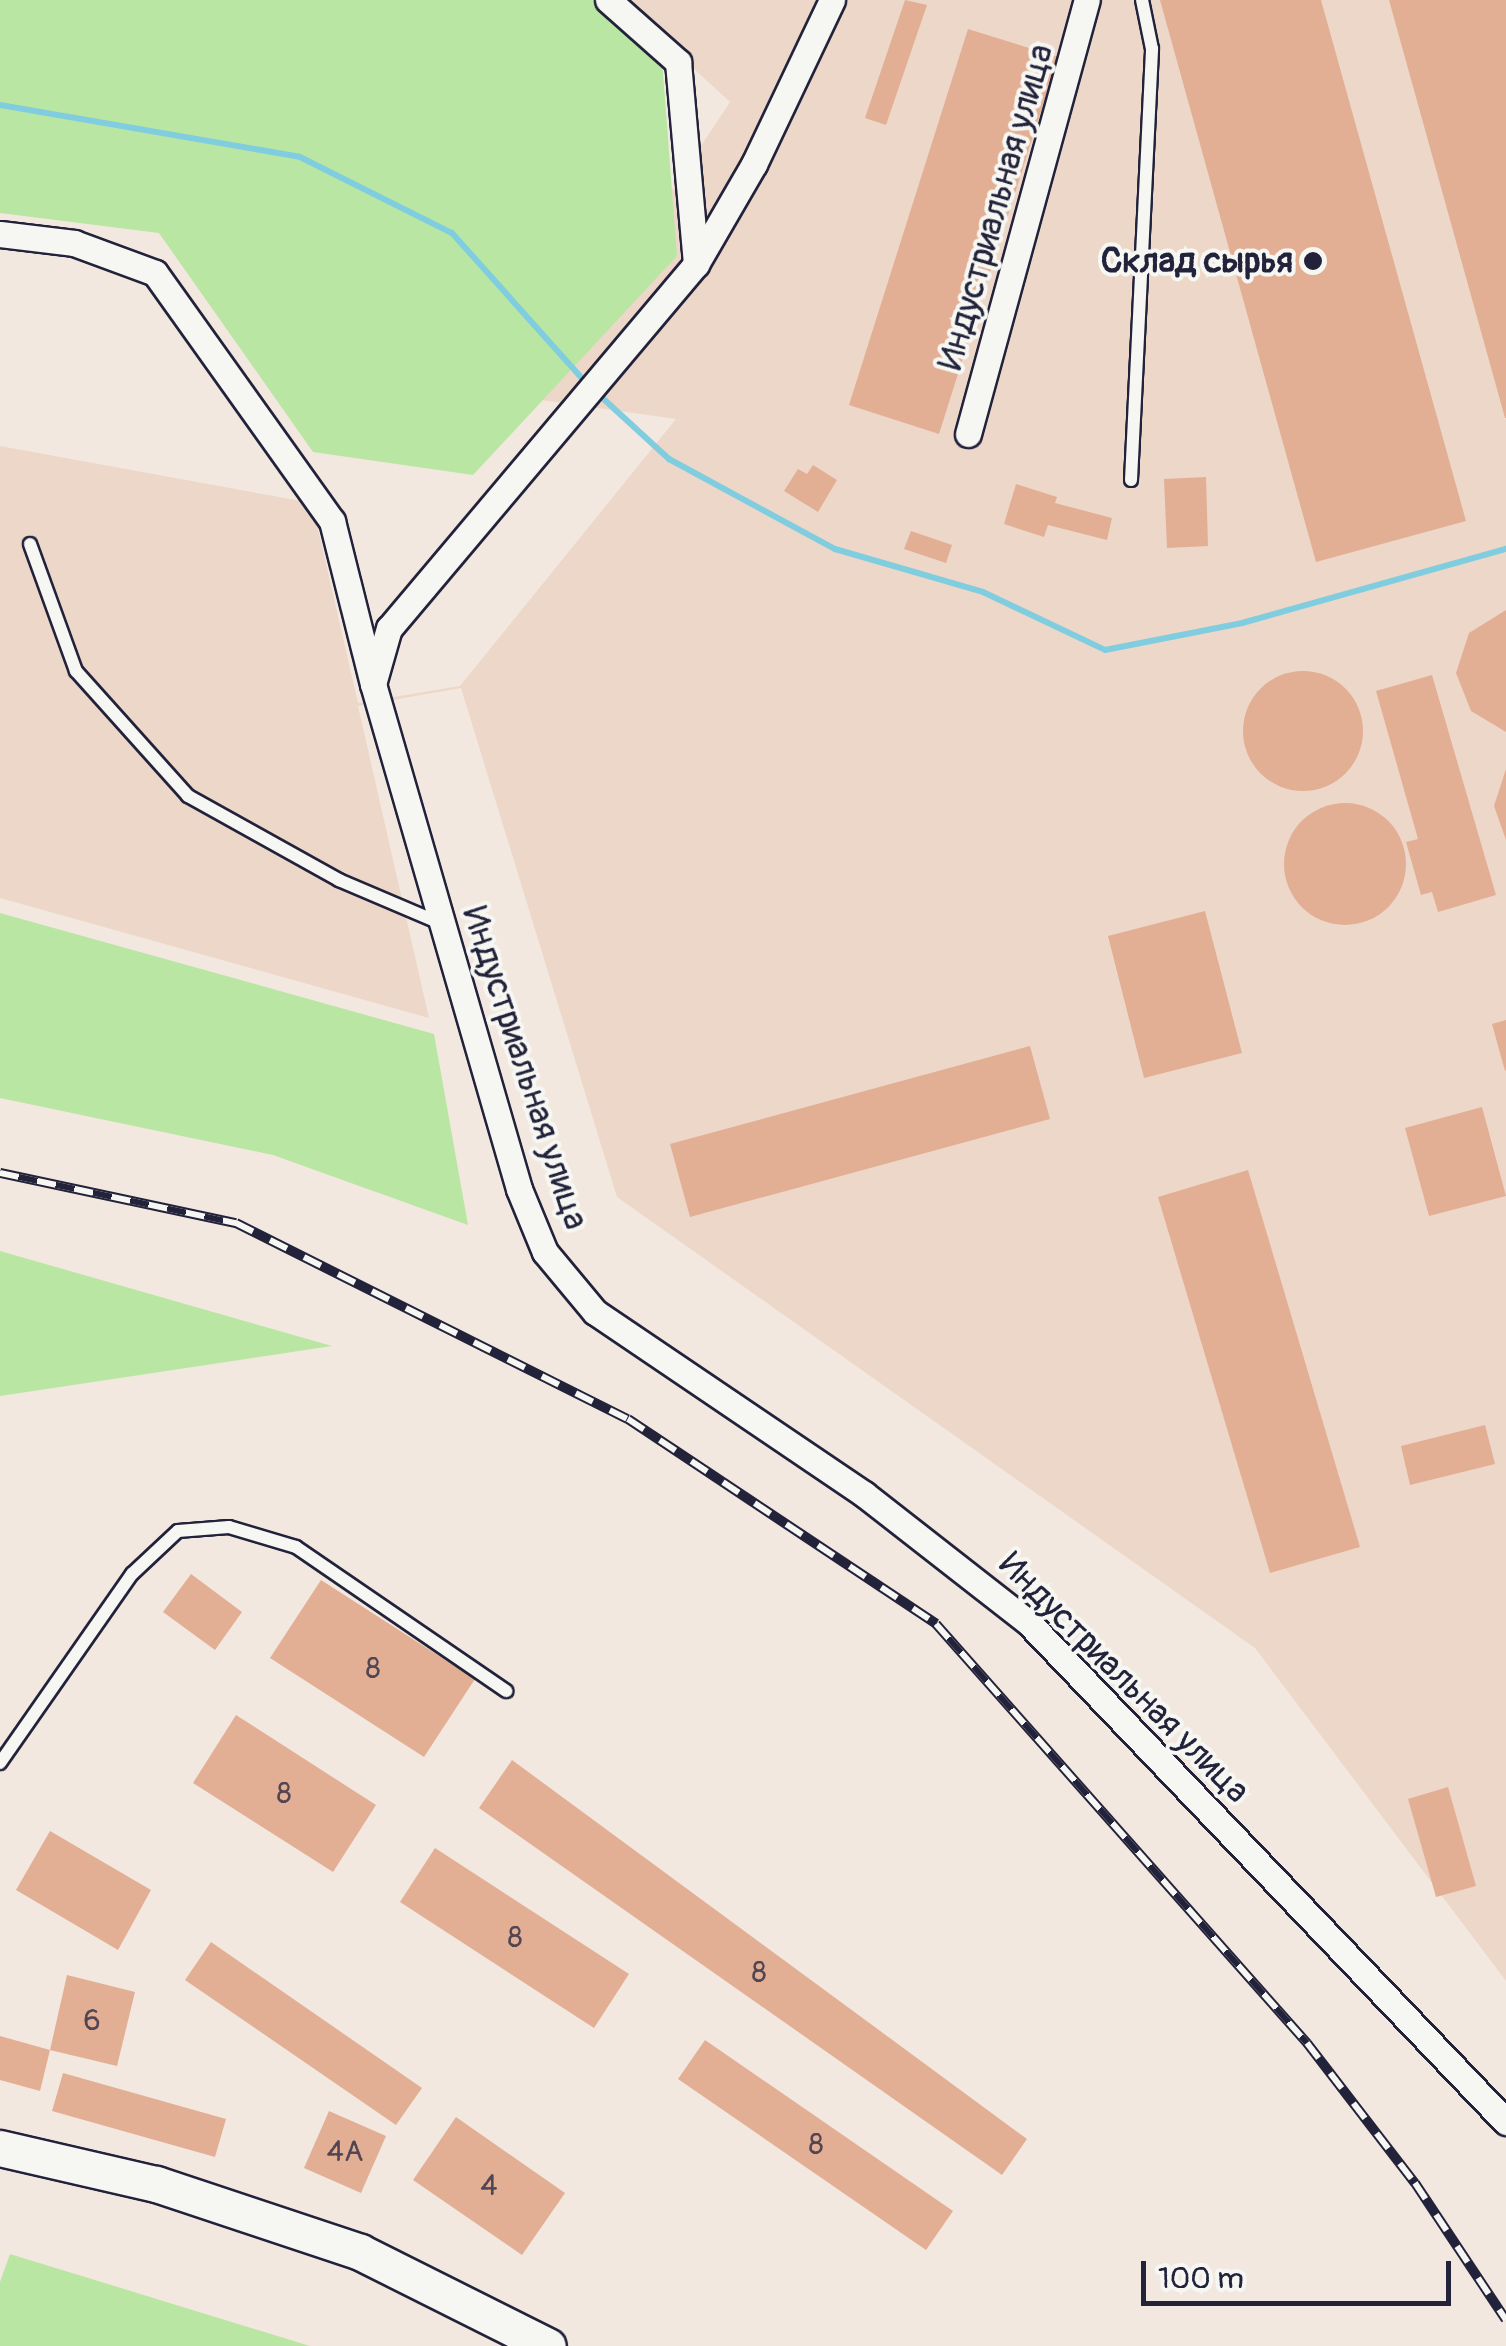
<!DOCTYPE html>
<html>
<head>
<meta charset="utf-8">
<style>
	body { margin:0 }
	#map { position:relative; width:1506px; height:2346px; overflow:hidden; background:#f2e8df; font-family:Pangolin,sans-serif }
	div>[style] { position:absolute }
	.built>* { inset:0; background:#edd7c9 }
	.green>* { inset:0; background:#bae6a3 }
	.stream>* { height:6px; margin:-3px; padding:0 3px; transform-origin:3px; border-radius:3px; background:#81cde0 }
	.building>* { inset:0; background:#e2af95 }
	.round { border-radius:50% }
	.roads { filter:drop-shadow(2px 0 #22223b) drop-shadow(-2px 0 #22223b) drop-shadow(0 2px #22223b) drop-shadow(0 -2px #22223b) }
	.lane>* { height:12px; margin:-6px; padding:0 6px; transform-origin:6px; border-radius:6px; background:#f6f6f2 }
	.street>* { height:25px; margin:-12.5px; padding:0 12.5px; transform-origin:12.5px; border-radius:12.5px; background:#f6f6f2 }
	.secondary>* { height:35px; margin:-17.5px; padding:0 17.5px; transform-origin:17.5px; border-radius:17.5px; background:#f6f6f2 }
	.rail>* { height:10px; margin-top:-5px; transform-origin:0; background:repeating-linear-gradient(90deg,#f6f6f2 0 19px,#22223b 0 38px); box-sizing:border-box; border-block:2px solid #22223b }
	.dots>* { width:28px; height:28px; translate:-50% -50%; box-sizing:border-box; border:5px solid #f6f6f2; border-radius:50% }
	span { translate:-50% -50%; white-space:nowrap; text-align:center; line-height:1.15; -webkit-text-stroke:8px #f6f6f2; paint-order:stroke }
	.number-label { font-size:30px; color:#524552 }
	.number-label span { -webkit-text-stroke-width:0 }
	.street-label { font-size:35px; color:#22223b }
	.poi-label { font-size:35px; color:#22223b; font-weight:700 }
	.right { translate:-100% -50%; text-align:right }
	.scale { position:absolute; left:1141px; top:2261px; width:310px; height:45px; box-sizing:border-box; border:5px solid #22223b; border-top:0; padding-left:12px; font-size:30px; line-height:35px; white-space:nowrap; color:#22223b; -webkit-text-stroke:8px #f6f6f2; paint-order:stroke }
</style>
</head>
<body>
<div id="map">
	<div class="built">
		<div style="clip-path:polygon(619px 0,1506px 0,1506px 1981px,1255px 1648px,617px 1197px,461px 688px,358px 706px,429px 1018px,0 898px,0 446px,312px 503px,358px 703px,460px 686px,676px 419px,534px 399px,730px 102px)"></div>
	</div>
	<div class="green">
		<div style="clip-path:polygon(0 0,608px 0,661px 47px,677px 256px,473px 475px,313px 452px,159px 233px,0 213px)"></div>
		<div style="clip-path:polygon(0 913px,434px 1034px,468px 1225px,273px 1155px,0 1098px)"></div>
		<div style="clip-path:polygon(0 1251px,332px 1346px,0 1396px)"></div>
		<div style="clip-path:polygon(10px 2254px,310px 2346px,0 2346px,0 2282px)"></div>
	</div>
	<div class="stream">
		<div style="left:0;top:105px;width:304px;rotate:9.8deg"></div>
		<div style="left:300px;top:157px;width:170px;rotate:26.6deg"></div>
		<div style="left:452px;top:233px;width:204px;rotate:48.2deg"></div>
		<div style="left:597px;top:393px;width:98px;rotate:42.5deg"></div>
		<div style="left:669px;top:459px;width:189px;rotate:28.5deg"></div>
		<div style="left:835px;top:549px;width:154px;rotate:16.2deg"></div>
		<div style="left:983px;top:592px;width:135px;rotate:25.4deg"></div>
		<div style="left:1105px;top:650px;width:140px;rotate:-11.1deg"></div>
		<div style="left:1242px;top:623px;width:274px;rotate:-15.7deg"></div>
	</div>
	<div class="building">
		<div style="clip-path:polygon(905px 0,927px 5px,886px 125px,865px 118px)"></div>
		<div style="clip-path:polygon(1160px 0,1321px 0,1466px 521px,1316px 562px)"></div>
		<div style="clip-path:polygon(1389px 0,1506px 0,1506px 418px,1505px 418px)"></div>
		<div style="clip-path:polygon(968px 29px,1058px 57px,939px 434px,849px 405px)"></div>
		<div style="clip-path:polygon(813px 465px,837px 480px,818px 512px,784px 491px,798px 469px,807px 474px)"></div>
		<div style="clip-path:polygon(1206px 477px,1208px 546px,1167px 548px,1164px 479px)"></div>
		<div style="clip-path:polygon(1016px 484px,1057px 497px,1055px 503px,1112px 518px,1107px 540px,1048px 525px,1044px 537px,1004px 524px)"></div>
		<div style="clip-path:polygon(911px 531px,952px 545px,946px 563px,904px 549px)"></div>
		<div style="clip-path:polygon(1506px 610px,1506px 732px,1471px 711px,1456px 673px,1469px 633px)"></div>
		<div class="round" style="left:1243px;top:671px;width:120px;height:120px"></div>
		<div style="clip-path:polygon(1432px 675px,1496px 895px,1438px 912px,1432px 892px,1421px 895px,1406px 842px,1418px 839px,1376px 691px)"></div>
		<div style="clip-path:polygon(1506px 769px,1506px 840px,1494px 806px)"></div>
		<div class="round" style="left:1284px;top:803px;width:122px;height:122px"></div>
		<div style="clip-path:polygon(1205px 911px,1242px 1053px,1144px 1078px,1108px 936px)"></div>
		<div style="clip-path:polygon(1506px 1020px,1506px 1070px,1505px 1071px,1492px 1024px)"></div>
		<div style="clip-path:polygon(1030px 1046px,1050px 1119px,690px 1217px,670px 1144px)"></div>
		<div style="clip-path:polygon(1482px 1107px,1506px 1196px,1429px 1216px,1405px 1128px)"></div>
		<div style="clip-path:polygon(1248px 1170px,1360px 1547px,1270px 1573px,1158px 1197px)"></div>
		<div style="clip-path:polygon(1485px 1425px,1495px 1464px,1410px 1485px,1401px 1446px)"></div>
		<div style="clip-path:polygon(191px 1574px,242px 1612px,215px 1650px,163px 1612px)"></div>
		<div style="clip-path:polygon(321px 1580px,475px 1679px,424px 1757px,270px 1658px)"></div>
		<div style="clip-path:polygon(236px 1715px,376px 1805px,333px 1872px,193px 1783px)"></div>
		<div style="clip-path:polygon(512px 1760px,1027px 2139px,1002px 2175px,479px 1808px)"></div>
		<div style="clip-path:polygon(1448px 1787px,1476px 1886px,1436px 1897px,1408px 1799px)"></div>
		<div style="clip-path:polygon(50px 1831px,151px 1890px,118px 1950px,16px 1890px)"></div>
		<div style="clip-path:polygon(435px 1848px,629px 1974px,594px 2028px,400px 1902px)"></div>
		<div style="clip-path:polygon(211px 1942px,422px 2088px,396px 2125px,185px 1980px)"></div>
		<div style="clip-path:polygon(67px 1975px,135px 1992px,117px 2066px,50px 2050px)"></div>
		<div style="clip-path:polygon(0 2036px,50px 2050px,40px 2091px,0 2080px)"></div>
		<div style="clip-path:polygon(705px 2040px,953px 2211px,926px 2250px,678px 2079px)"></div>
		<div style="clip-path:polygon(63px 2073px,226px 2119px,215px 2157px,52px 2111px)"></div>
		<div style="clip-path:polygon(329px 2111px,386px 2136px,361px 2193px,304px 2168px)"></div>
		<div style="clip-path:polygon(456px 2117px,565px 2193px,522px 2255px,413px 2180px)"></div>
	</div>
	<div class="roads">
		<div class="lane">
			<div style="left:1131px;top:480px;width:432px;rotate:-87.2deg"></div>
			<div style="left:1152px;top:49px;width:50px;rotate:-101.5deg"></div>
			<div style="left:30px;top:544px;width:135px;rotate:70.1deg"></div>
			<div style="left:76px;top:671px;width:168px;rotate:48.1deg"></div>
			<div style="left:188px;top:796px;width:173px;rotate:29.1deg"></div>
			<div style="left:339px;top:880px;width:112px;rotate:23.1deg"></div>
			<div style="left:0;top:1763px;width:231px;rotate:-55.1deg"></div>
			<div style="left:132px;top:1574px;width:63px;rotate:-43.1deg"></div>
			<div style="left:178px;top:1531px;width:51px;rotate:-4.5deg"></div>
			<div style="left:229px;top:1527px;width:70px;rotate:16.6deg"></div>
			<div style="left:296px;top:1547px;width:255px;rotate:34.4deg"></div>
		</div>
		<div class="street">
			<div style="left:608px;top:0;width:94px;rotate:41.5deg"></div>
			<div style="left:678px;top:62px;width:203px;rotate:84.9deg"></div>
			<div style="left:832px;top:0;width:182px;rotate:115.4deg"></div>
			<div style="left:754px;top:164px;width:116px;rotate:120.1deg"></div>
			<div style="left:696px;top:264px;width:476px;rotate:130.1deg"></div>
			<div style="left:389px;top:628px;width:58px;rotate:105.9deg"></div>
			<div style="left:373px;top:684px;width:526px;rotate:73.87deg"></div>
			<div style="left:519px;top:1189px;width:68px;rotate:67.6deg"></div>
			<div style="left:545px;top:1252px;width:78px;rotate:50.2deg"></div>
			<div style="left:595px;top:1312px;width:325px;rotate:34.1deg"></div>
			<div style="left:864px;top:1494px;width:208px;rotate:38deg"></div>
			<div style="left:1028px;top:1622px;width:692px;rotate:46.29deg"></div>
			<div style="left:0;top:234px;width:75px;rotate:6.9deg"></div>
			<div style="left:74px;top:243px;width:86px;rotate:20.3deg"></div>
			<div style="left:155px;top:273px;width:305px;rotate:54.5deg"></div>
			<div style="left:332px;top:521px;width:168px;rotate:75.9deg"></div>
			<div style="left:968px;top:434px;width:450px;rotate:-74.7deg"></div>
		</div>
		<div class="secondary">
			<div style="left:0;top:2148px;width:160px;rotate:13deg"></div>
			<div style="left:156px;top:2184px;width:215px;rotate:18.4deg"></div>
			<div style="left:360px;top:2252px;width:210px;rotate:26.6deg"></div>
		</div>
	</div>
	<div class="rail">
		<div style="left:0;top:1173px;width:241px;rotate:12deg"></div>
		<div style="left:236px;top:1223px;width:438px;rotate:26.6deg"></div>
		<div style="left:628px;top:1419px;width:370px;rotate:33.6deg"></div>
		<div style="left:936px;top:1624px;width:560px;rotate:48.48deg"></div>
		<div style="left:1307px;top:2043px;width:177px;rotate:52.4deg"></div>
		<div style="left:1415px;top:2183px;width:164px;rotate:56.4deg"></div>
	</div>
	<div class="dots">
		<div style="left:1313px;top:261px;background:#22223b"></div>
	</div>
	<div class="number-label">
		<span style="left:373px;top:1669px">8</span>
		<span style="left:284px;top:1794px">8</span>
		<span style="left:515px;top:1938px">8</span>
		<span style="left:759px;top:1973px">8</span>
		<span style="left:92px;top:2021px">6</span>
		<span style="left:816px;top:2145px">8</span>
		<span style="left:345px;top:2152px">4А</span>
		<span style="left:489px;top:2186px">4</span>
	</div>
	<div class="street-label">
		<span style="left:996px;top:207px;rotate:-74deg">Индустриальная улица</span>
		<span style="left:525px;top:1068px;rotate:72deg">Индустриальная улица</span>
		<span style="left:1124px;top:1678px;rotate:45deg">Индустриальная улица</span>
	</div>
	<div class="poi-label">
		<span class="right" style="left:1293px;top:261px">Склад сырья</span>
	</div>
	<div class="scale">100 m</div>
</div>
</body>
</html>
